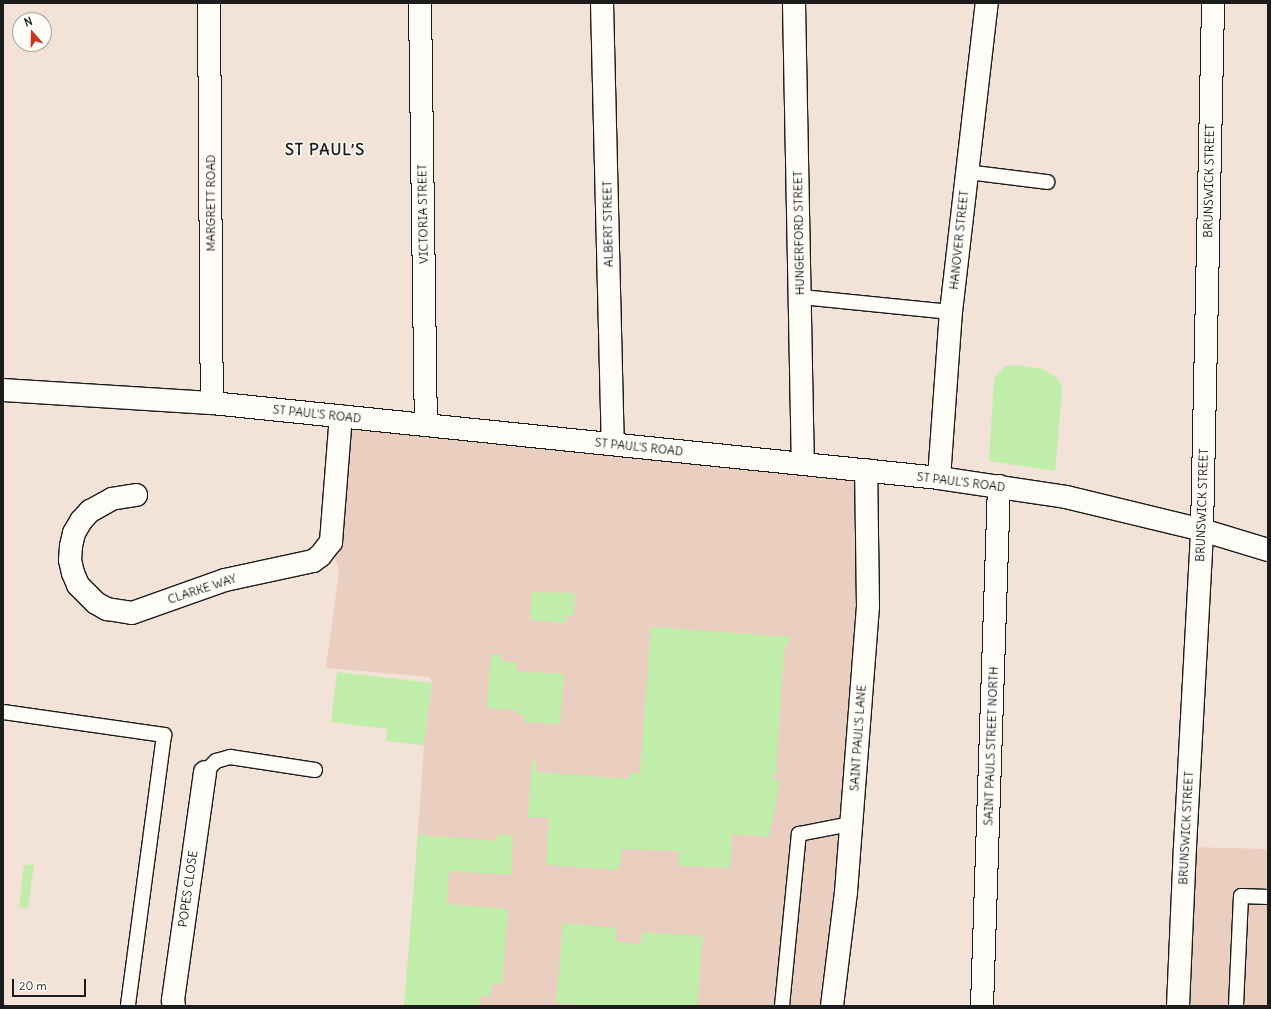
<!DOCTYPE html>
<html>
<head>
<meta charset="utf-8">
<style>
	body { margin:0 }
	#map { position:relative; width:1271px; height:1009px; overflow:hidden; background:#f2e2d7; font-family:Delius,sans-serif }
	div>[style] { position:absolute }
	.built>* { inset:0; background:#eacfc0 }
	.green>* { inset:0; background:#c0edaa }
	.roads { filter:drop-shadow(1px 0 #1c1c1c) drop-shadow(-1px 0 #1c1c1c) drop-shadow(0 1px #1c1c1c) drop-shadow(0 -1px #1c1c1c) }
	.service>* { height:14px; margin:-7px; padding:0 7px; transform-origin:7px; border-radius:7px; background:#fdfcf7 }
	.minor>* { height:22px; margin:-11px; padding:0 11px; transform-origin:11px; border-radius:11px; background:#fdfcf7 }
	span { translate:-50% -50%; white-space:nowrap; text-align:center; line-height:1.15; -webkit-text-stroke:3px #fdfcf7; paint-order:stroke }
	.street-label { font-size:12px; color:#1c1c1c }
	.district-label { font-size:16px; color:#1c1c1c; font-weight:700; letter-spacing:1px }
	.frame { position:absolute; inset:0; border:4px solid #1c1c1c; pointer-events:none }
	.north { position:absolute; left:12px; top:12px; width:40px; height:40px; box-sizing:border-box; background:#fdfcf7; border:1px solid #a3a29f; border-radius:50%; rotate:340deg; font-size:11px; font-weight:700; line-height:16px; text-align:center; color:#1c1c1c }
	.north::after { content:''; display:block; margin:auto; width:14px; height:18px; background:#c8321e; clip-path:polygon(50% 0,100% 100%,50% 72%,0 100%) }
	.scale { position:absolute; left:12px; top:979px; width:74px; height:18px; box-sizing:border-box; border:2px solid #1c1c1c; border-top:0; padding-left:5px; font-size:12px; line-height:14px; white-space:nowrap; color:#1c1c1c; -webkit-text-stroke:3px #fdfcf7; paint-order:stroke }
</style>
</head>
<body>
<div id="map">
	<div class="built">
		<div style="clip-path:polygon(341px 416px,866px 470px,832px 1006px,404px 1006px,409px 960px,424px 745px,432px 683px,430px 677px,326px 668px,339px 571px,331px 542px)"></div>
		<div style="clip-path:polygon(1185px 847px,1268px 849px,1268px 1006px,1183px 1006px)"></div>
	</div>
	<div class="green">
		<div style="clip-path:polygon(1014px 365px,1043px 369px,1058px 379px,1061px 385px,1062px 391px,1055px 471px,989px 461px,994px 378px,1005px 367px)"></div>
		<div style="clip-path:polygon(532px 592px,575px 593px,574px 616px,567px 616px,566px 623px,530px 620px)"></div>
		<div style="clip-path:polygon(651px 627px,791px 637px,784px 651px,776px 772px,772px 777px,776px 780px,780px 780px,769px 837px,732px 834px,730px 868px,678px 866px,679px 851px,622px 849px,619px 870px,546px 865px,549px 818px,528px 817px,532px 761px,536px 761px,536px 772px,629px 779px,630px 773px,640px 773px)"></div>
		<div style="clip-path:polygon(491px 654px,501px 655px,501px 661px,517px 662px,516px 671px,564px 674px,560px 724px,524px 722px,524px 715px,517px 715px,517px 710px,487px 708px)"></div>
		<div style="clip-path:polygon(337px 672px,432px 683px,424px 745px,386px 741px,387px 729px,331px 722px)"></div>
		<div style="clip-path:polygon(498px 834px,513px 836px,511px 875px,449px 871px,447px 904px,508px 909px,502px 984px,492px 983px,490px 996px,479px 996px,479px 1006px,404px 1006px,418px 835px,497px 841px)"></div>
		<div style="clip-path:polygon(34px 864px,28px 908px,19px 907px,24px 865px)"></div>
		<div style="clip-path:polygon(563px 923px,616px 928px,615px 941px,641px 945px,642px 932px,703px 936px,697px 1006px,601px 1006px,556px 1003px)"></div>
	</div>
	<div class="roads">
		<div class="service">
			<div style="left:967px;top:172px;width:81px;rotate:7.1deg"></div>
			<div style="left:801px;top:297px;width:151px;rotate:5.7deg"></div>
			<div style="left:3px;top:712px;width:163px;rotate:8.1deg"></div>
			<div style="left:164px;top:735px;width:273px;rotate:97.6deg"></div>
			<div style="left:205px;top:772px;width:16px;rotate:-45deg"></div>
			<div style="left:216px;top:761px;width:15px;rotate:-16deg"></div>
			<div style="left:230px;top:757px;width:86px;rotate:8.7deg"></div>
			<div style="left:782px;top:1006px;width:173px;rotate:-84.4deg"></div>
			<div style="left:799px;top:834px;width:53px;rotate:-10.9deg"></div>
			<div style="left:1236px;top:1006px;width:110px;rotate:-87.4deg"></div>
			<div style="left:1241px;top:896px;width:27px;rotate:2deg"></div>
		</div>
		<div class="minor">
			<div style="left:209px;top:3px;width:400px;rotate:89.6deg"></div>
			<div style="left:420px;top:3px;width:422px;rotate:89.2deg"></div>
			<div style="left:602px;top:3px;width:441px;rotate:88.6deg"></div>
			<div style="left:794px;top:3px;width:461px;rotate:88.9deg"></div>
			<div style="left:3px;top:390px;width:209px;rotate:3.6deg"></div>
			<div style="left:212px;top:403px;width:731px;rotate:5.89deg"></div>
			<div style="left:939px;top:478px;width:128px;rotate:8.5deg"></div>
			<div style="left:1066px;top:497px;width:140px;rotate:13.6deg"></div>
			<div style="left:1202px;top:530px;width:69px;rotate:16.9deg"></div>
			<div style="left:939px;top:478px;width:166px;rotate:-85.9deg"></div>
			<div style="left:951px;top:312px;width:311px;rotate:-83.4deg"></div>
			<div style="left:136px;top:495px;width:24px;rotate:171deg"></div>
			<div style="left:112px;top:499px;width:25px;rotate:151deg"></div>
			<div style="left:90px;top:511px;width:13px;rotate:132deg"></div>
			<div style="left:81px;top:521px;width:14px;rotate:120deg"></div>
			<div style="left:74px;top:533px;width:13px;rotate:103deg"></div>
			<div style="left:71px;top:546px;width:14px;rotate:94deg"></div>
			<div style="left:70px;top:560px;width:13px;rotate:77deg"></div>
			<div style="left:73px;top:573px;width:13px;rotate:67deg"></div>
			<div style="left:78px;top:585px;width:25px;rotate:45deg"></div>
			<div style="left:96px;top:603px;width:13px;rotate:29deg"></div>
			<div style="left:107px;top:609px;width:25px;rotate:9deg"></div>
			<div style="left:132px;top:613px;width:99px;rotate:-19.5deg"></div>
			<div style="left:225px;top:580px;width:90px;rotate:-12.2deg"></div>
			<div style="left:313px;top:561px;width:9px;rotate:-36deg"></div>
			<div style="left:320px;top:556px;width:18px;rotate:-52deg"></div>
			<div style="left:331px;top:542px;width:126px;rotate:-85.5deg"></div>
			<div style="left:174px;top:1006px;width:6px;rotate:-99deg"></div>
			<div style="left:173px;top:1000px;width:230px;rotate:-82deg"></div>
			<div style="left:832px;top:1006px;width:115px;rotate:-83deg"></div>
			<div style="left:846px;top:892px;width:287px;rotate:-85.6deg"></div>
			<div style="left:868px;top:606px;width:136px;rotate:-90.8deg"></div>
			<div style="left:982px;top:1006px;width:520px;rotate:-88.13deg"></div>
			<div style="left:1178px;top:1006px;width:159px;rotate:-87.5deg"></div>
			<div style="left:1185px;top:847px;width:317px;rotate:-86.9deg"></div>
			<div style="left:1202px;top:530px;width:527px;rotate:-88.8deg"></div>
		</div>
	</div>
	<div class="street-label">
		<span style="left:1209px;top:181px;rotate:-89deg">BRUNSWICK STREET</span>
		<span style="left:211px;top:203px;rotate:-90deg">MARGRETT ROAD</span>
		<span style="left:423px;top:214px;rotate:-91deg">VICTORIA STREET</span>
		<span style="left:608px;top:224px;rotate:-91deg">ALBERT STREET</span>
		<span style="left:799px;top:233px;rotate:-91deg">HUNGERFORD STREET</span>
		<span style="left:959px;top:240px;rotate:-84deg">HANOVER STREET</span>
		<span style="left:317px;top:414px;rotate:6deg">ST PAUL'S ROAD</span>
		<span style="left:639px;top:447px;rotate:6deg">ST PAUL'S ROAD</span>
		<span style="left:961px;top:482px;rotate:7deg">ST PAUL'S ROAD</span>
		<span style="left:1202px;top:505px;rotate:-88deg">BRUNSWICK STREET</span>
		<span style="left:202px;top:589px;rotate:-18deg">CLARKE WAY</span>
		<span style="left:858px;top:738px;rotate:-86deg">SAINT PAUL'S LANE</span>
		<span style="left:991px;top:746px;rotate:-88deg">SAINT PAULS STREET NORTH</span>
		<span style="left:1186px;top:828px;rotate:-87deg">BRUNSWICK STREET</span>
		<span style="left:188px;top:889px;rotate:-82deg">POPES CLOSE</span>
	</div>
	<div class="district-label">
		<span style="left:325px;top:149px">ST PAUL’S</span>
	</div>
	<div class="frame"></div>
	<div class="north">N</div>
	<div class="scale">20 m</div>
</div>
</body>
</html>
